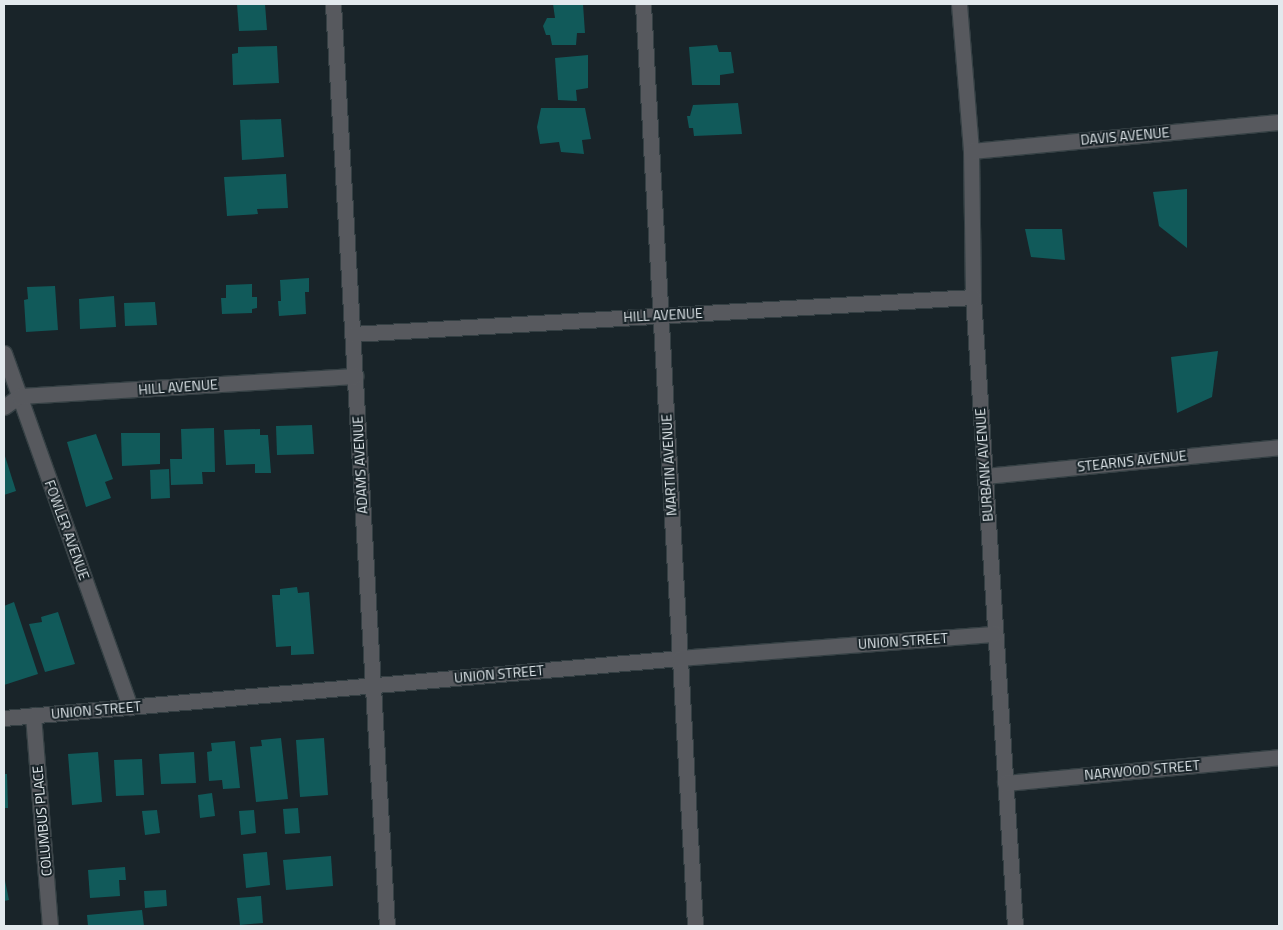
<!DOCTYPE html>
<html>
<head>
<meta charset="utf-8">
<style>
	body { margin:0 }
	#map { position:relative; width:1283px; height:930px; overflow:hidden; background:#192429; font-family:"Titillium Web",sans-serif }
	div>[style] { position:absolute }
	.building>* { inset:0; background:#115a5a }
	.roads { filter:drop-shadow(1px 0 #354044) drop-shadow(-1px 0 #354044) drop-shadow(0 1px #354044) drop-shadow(0 -1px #354044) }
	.street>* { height:15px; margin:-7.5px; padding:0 7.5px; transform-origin:7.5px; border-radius:7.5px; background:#57595e }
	span { translate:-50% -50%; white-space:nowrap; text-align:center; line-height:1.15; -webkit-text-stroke:4px #192429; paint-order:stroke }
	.street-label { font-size:14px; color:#e2e9ed }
	.frame { position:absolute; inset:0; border:5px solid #e2e9ed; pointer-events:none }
</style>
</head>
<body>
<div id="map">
	<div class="building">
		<div style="clip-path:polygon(237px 4px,265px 4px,267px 30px,239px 31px)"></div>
		<div style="clip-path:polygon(553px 4px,583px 4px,585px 33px,577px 33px,576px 45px,552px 45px,550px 35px,546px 35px,543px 26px,547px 18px,555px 18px)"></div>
		<div style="clip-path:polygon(717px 45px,719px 52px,731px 52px,734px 73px,720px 75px,720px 85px,692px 85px,689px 47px)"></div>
		<div style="clip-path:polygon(277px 46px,279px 83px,233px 85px,232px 54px,238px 53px,238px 47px)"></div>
		<div style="clip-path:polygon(588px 55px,588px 88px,576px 90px,577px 101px,558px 100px,555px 58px)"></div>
		<div style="clip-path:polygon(738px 103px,742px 134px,694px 136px,693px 128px,689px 128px,687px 116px,690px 116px,693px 105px)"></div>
		<div style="clip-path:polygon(541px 108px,585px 108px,591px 139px,582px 140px,584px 154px,561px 152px,559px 142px,540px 144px,537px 127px)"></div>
		<div style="clip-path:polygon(281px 119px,284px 157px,242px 160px,240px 120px)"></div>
		<div style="clip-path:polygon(286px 174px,288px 208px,257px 209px,258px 214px,227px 216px,224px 177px)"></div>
		<div style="clip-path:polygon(1187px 189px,1187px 248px,1159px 226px,1153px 192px)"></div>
		<div style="clip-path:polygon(1025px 229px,1062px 229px,1065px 260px,1031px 257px)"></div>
		<div style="clip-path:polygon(309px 278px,309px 292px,305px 292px,306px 314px,279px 316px,278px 301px,281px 301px,280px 280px)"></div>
		<div style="clip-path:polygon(252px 284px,252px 297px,257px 297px,257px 308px,252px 309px,252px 313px,222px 314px,221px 298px,226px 298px,226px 285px)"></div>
		<div style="clip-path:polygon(55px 286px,58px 330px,26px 332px,24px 300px,28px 299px,27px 287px)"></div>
		<div style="clip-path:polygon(114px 296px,116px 327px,80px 329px,79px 299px)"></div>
		<div style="clip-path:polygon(155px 302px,157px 325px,125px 326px,124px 303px)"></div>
		<div style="clip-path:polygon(1218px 351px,1212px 397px,1177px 413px,1171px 357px)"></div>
		<div style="clip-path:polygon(312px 425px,314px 454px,277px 455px,276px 426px)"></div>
		<div style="clip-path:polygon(214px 428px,215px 472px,202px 472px,203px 484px,171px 485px,170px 459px,182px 459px,181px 429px)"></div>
		<div style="clip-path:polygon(260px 429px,260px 435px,268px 435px,271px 473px,255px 473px,255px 464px,226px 465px,224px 430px)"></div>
		<div style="clip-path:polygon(121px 433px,160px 433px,160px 464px,122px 466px)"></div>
		<div style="clip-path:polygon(96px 434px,113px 479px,105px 482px,111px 498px,86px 507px,67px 442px)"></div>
		<div style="clip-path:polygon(4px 453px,16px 491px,4px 495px)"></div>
		<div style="clip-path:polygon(169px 469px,170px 498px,151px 499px,150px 470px)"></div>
		<div style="clip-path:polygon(297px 587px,298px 593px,309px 592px,314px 654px,291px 655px,291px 646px,276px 647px,272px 595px,280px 595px,280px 589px)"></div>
		<div style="clip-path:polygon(14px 602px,38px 674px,4px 685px,4px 606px)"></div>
		<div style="clip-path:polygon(58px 612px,75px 664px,45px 672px,29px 624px,42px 622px,41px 617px)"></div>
		<div style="clip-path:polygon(281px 738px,288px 799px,256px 802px,250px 747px,262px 746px,261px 740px)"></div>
		<div style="clip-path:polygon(324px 738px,328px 795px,300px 797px,296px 740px)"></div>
		<div style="clip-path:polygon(235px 741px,240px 788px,223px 789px,222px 780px,209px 781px,207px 752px,212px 751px,211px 743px)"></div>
		<div style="clip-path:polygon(98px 752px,102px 802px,72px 805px,68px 754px)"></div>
		<div style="clip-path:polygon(194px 752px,196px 783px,161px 784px,159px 754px)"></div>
		<div style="clip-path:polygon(142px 759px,144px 795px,116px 796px,114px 760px)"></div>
		<div style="clip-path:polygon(4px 774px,7px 774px,8px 808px,4px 808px)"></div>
		<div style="clip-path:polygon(212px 793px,215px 816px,200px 818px,198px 795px)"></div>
		<div style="clip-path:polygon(298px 808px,300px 833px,285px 834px,283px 809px)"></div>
		<div style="clip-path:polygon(157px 810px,160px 833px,145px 835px,142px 811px)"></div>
		<div style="clip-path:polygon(254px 810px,256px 833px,241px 835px,239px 811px)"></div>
		<div style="clip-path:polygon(267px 852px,270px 885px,246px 888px,243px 854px)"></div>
		<div style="clip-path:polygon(331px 856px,333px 886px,286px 890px,283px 860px)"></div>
		<div style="clip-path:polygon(125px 867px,126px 880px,119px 880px,120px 896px,90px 898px,88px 870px)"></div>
		<div style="clip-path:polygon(4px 876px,9px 900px,4px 901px)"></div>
		<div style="clip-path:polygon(166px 890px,167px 906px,145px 908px,144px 891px)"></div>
		<div style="clip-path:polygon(261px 896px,263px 923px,240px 925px,237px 898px)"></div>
		<div style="clip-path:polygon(142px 910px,144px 926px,88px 926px,87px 915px)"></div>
	</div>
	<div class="roads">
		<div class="street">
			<div style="left:333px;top:4px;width:924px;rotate:86.65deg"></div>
			<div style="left:643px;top:4px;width:923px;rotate:86.77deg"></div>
			<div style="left:959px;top:4px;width:147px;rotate:85.3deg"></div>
			<div style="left:971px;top:151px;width:146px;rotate:89.2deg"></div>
			<div style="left:973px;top:297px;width:630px;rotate:86.18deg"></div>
			<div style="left:971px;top:151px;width:309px;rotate:-5.4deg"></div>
			<div style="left:352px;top:334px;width:622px;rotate:-3.41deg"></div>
			<div style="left:4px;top:353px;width:376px;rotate:70.4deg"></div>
			<div style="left:4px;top:407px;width:19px;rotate:-36deg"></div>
			<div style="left:19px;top:396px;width:337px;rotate:-3.4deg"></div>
			<div style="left:985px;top:476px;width:295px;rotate:-5.6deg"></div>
			<div style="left:33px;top:715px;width:212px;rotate:85.4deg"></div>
			<div style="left:4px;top:718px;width:679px;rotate:-5.07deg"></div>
			<div style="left:680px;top:658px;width:316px;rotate:-4.4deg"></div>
			<div style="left:1005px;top:783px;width:275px;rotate:-5.4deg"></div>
		</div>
	</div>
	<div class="street-label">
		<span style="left:1125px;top:136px;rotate:-5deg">DAVIS AVENUE</span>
		<span style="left:663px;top:315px;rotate:-3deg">HILL AVENUE</span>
		<span style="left:178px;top:387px;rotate:-4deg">HILL AVENUE</span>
		<span style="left:1132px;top:461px;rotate:-6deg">STEARNS AVENUE</span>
		<span style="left:360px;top:465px;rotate:-93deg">ADAMS AVENUE</span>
		<span style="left:669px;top:465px;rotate:-93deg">MARTIN AVENUE</span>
		<span style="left:984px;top:465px;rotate:-94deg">BURBANK AVENUE</span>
		<span style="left:67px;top:530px;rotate:70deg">FOWLER AVENUE</span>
		<span style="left:903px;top:641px;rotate:-4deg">UNION STREET</span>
		<span style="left:499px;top:674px;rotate:-5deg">UNION STREET</span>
		<span style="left:96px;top:710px;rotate:-5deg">UNION STREET</span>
		<span style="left:1142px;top:770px;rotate:-5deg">NARWOOD STREET</span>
		<span style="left:42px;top:821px;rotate:-95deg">COLUMBUS PLACE</span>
	</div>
	<div class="frame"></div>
</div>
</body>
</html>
